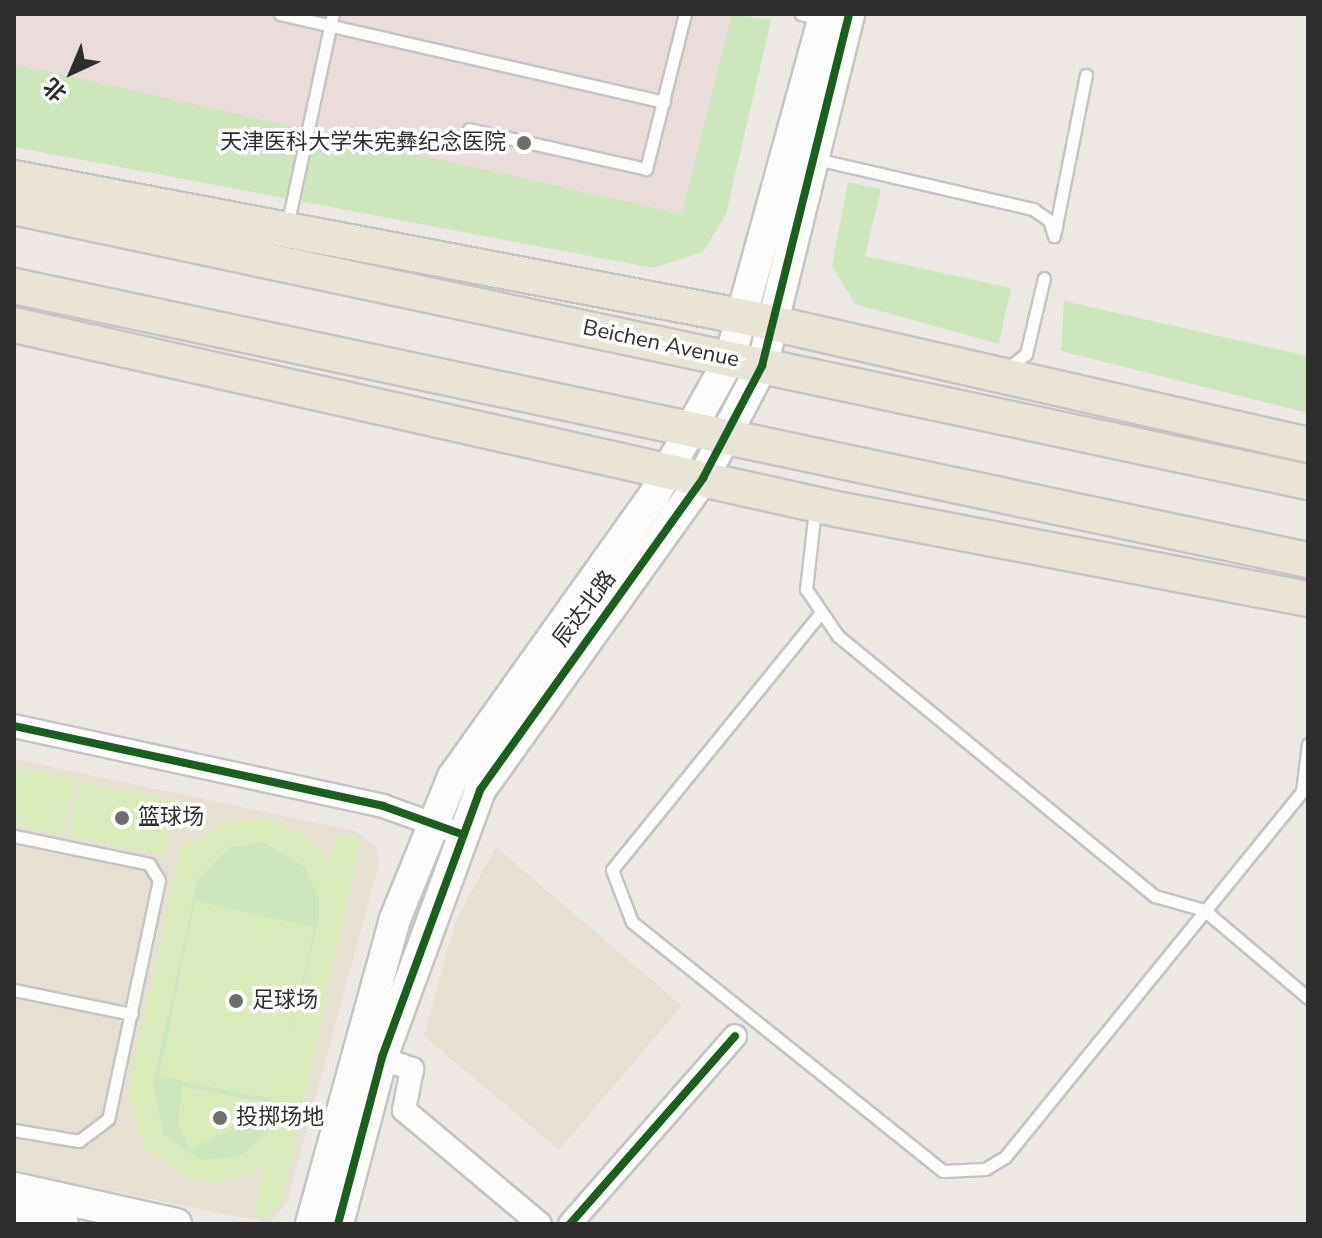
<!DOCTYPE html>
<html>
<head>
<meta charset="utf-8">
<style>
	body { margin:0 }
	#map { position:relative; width:1322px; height:1238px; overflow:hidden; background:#ece8e4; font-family:"Nunito Sans","Noto Sans SC",sans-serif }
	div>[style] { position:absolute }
	.education>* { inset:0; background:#e6e0d3 }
	.medical>* { inset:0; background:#e9dcdb }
	.green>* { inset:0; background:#cee6be }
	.pitch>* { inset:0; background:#d9eabb }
	.roads { filter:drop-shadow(2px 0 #c5c4c5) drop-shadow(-2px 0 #c5c4c5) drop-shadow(0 2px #c5c4c5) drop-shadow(0 -2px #c5c4c5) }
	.lane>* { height:11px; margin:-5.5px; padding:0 5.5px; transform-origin:5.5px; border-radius:5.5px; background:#fcfcfb }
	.street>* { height:22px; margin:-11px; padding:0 11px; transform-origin:11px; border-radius:11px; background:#fcfcfb }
	.secondary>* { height:30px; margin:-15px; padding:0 15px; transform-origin:15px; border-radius:15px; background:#fcfcfb }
	.primary>* { height:34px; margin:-17px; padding:0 17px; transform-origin:17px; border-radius:17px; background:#e8e4d6 }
	.cycleway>* { height:8px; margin:-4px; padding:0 4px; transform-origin:4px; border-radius:4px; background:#1b5e20 }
	.dots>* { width:22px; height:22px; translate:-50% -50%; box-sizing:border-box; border:4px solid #fff; border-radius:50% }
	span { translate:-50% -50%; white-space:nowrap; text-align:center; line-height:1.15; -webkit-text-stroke:7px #fff; paint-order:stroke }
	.poi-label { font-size:22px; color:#2e2e2e }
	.right { translate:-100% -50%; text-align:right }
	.left { translate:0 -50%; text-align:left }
	.street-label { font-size:22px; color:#2e2e2e }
	.frame { position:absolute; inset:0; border:16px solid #2e2e2e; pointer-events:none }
	.north { position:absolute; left:32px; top:32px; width:80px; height:80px; -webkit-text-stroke:6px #fff; paint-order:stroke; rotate:224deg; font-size:22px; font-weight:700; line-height:32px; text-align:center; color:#2e2e2e }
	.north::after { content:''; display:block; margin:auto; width:28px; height:36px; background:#2e2e2e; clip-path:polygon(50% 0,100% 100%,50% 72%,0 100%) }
</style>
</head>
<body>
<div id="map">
	<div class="education">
		<div style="clip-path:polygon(14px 759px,355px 831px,376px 846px,379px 864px,287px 1202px,269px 1223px,14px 1171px)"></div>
		<div style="clip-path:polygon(496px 847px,682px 1006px,559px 1150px,424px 1036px,456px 920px)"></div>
	</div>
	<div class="medical">
		<div style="clip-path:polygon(14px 14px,732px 14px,682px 214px,14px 72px)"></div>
	</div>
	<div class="green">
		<div style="clip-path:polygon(732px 14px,771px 20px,726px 214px,703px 252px,653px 268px,14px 147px,14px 64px,682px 214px)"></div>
		<div style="clip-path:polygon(848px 182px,881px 189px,865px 256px,1011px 288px,999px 344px,855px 304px,832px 266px)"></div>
		<div style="clip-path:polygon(1064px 301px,1308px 356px,1308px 413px,1061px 351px)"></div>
		<div style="clip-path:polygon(263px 842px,305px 867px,319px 897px,319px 919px,269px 1131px,239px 1157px,201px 1160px,163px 1134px,153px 1084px,197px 881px,229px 847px)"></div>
	</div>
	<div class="pitch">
		<div style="clip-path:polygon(14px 767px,75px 780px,63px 835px,14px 824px)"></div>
		<div style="clip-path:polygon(80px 781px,175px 801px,164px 855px,69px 836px)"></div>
		<div style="clip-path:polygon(evenodd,261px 819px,299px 831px,330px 862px,337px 834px,360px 839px,282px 1203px,264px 1218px,253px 1216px,266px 1166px,220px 1183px,181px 1177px,144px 1146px,128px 1094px,181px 847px,225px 825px,261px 819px,263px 842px,305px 867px,319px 897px,319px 919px,269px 1131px,239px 1157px,201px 1160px,163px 1134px,153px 1083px,197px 881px,229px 847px,263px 842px)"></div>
		<div style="clip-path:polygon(195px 901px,314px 927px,278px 1101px,159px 1076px)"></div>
		<div style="clip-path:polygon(182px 1086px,268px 1103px,273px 1109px,189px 1150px,178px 1122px)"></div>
	</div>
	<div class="roads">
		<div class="lane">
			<div style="left:280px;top:14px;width:394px;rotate:12.9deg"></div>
			<div style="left:801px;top:14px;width:22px;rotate:16deg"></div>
			<div style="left:469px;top:129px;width:181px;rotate:12.7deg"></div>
			<div style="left:646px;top:169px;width:160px;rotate:-75.9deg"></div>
			<div style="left:816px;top:159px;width:223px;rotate:13deg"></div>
			<div style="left:1033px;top:209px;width:19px;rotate:35deg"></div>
			<div style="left:1049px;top:220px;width:17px;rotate:73deg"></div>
			<div style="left:287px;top:226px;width:217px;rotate:-77.8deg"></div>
			<div style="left:1055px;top:231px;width:159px;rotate:-78.8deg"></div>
			<div style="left:1006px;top:370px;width:26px;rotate:-39deg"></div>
			<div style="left:1026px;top:354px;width:78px;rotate:-76.7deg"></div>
			<div style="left:815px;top:509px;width:81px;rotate:96.4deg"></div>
			<div style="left:806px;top:589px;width:57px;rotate:55.8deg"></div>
			<div style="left:838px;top:636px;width:410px;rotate:39.4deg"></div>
			<div style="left:1155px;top:896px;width:51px;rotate:15.9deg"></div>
			<div style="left:1204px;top:910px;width:136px;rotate:40.2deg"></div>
			<div style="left:819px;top:615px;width:328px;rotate:129.1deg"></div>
			<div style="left:612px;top:870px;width:56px;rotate:69deg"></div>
			<div style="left:632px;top:922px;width:398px;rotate:38.7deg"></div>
			<div style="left:943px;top:1171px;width:42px;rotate:-2.7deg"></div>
			<div style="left:985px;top:1169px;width:23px;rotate:-31deg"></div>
			<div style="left:1005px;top:1157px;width:471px;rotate:-50.9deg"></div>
			<div style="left:1302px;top:792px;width:48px;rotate:-82.9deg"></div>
			<div style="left:14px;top:836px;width:138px;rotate:11.7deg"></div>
			<div style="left:149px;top:864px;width:19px;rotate:58deg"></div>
			<div style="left:159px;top:880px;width:244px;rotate:102deg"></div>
			<div style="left:108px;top:1119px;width:36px;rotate:143deg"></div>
			<div style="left:79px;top:1141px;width:66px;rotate:-170.4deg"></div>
			<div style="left:14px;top:990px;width:120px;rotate:11.5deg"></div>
		</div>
		<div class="street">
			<div style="left:14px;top:726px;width:378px;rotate:12.2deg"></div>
			<div style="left:383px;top:806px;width:68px;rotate:19.8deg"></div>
			<div style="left:369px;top:1054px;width:46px;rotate:19.2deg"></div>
			<div style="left:412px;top:1069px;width:42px;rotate:101deg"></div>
			<div style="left:404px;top:1110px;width:177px;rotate:40deg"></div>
			<div style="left:570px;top:1224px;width:250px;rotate:-48.7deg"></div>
		</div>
		<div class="secondary">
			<div style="left:14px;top:1188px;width:166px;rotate:12.5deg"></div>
			<div style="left:14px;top:1213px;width:50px;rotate:12.7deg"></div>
			<div style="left:311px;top:1224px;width:316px;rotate:-74.6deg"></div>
			<div style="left:395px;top:919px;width:153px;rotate:-67.8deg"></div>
			<div style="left:453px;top:777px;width:344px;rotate:-54.5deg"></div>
			<div style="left:653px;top:497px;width:159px;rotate:-61deg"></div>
			<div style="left:730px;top:358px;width:357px;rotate:-74.6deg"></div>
			<div style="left:338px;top:1224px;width:173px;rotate:-75.2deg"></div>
			<div style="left:382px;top:1057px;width:284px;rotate:-69.8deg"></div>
			<div style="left:480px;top:790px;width:384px;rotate:-54.4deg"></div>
			<div style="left:703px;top:478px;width:127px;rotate:-62.2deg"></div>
			<div style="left:762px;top:366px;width:363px;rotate:-76.1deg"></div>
		</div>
		<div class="primary">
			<div style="left:14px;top:178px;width:744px;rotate:10.77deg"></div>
			<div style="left:745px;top:317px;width:577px;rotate:12.81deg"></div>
			<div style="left:14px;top:207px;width:1323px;rotate:12deg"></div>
			<div style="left:14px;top:286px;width:1323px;rotate:11.96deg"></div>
			<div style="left:14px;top:325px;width:842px;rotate:12.62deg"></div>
			<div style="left:836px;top:509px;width:481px;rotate:10.8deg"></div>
		</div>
	</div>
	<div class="cycleway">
		<div style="left:14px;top:726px;width:378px;rotate:12.2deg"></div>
		<div style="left:383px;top:806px;width:81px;rotate:19.6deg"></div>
		<div style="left:338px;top:1224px;width:173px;rotate:-75.2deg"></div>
		<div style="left:382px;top:1057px;width:284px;rotate:-69.8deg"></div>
		<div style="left:480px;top:790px;width:384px;rotate:-54.4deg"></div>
		<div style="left:703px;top:478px;width:127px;rotate:-62.2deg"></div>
		<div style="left:762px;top:366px;width:363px;rotate:-76.1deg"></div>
		<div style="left:570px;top:1224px;width:250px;rotate:-48.7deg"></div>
	</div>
	<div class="dots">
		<div style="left:524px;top:143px;background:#706f6e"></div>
		<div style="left:122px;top:818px;background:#706f6e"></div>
		<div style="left:236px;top:1001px;background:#706f6e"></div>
		<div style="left:220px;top:1118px;background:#706f6e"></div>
	</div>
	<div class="poi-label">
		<span class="right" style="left:506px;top:143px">天津医科大学朱宪彝纪念医院</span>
		<span class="left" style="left:138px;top:818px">篮球场</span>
		<span class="left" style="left:252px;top:1001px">足球场</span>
		<span class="left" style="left:236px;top:1118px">投掷场地</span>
	</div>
	<div class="street-label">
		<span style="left:661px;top:344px;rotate:12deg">Beichen Avenue</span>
		<span style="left:585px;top:609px;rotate:-53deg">辰达北路</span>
	</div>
	<div class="frame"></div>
	<div class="north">北</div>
</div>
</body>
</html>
